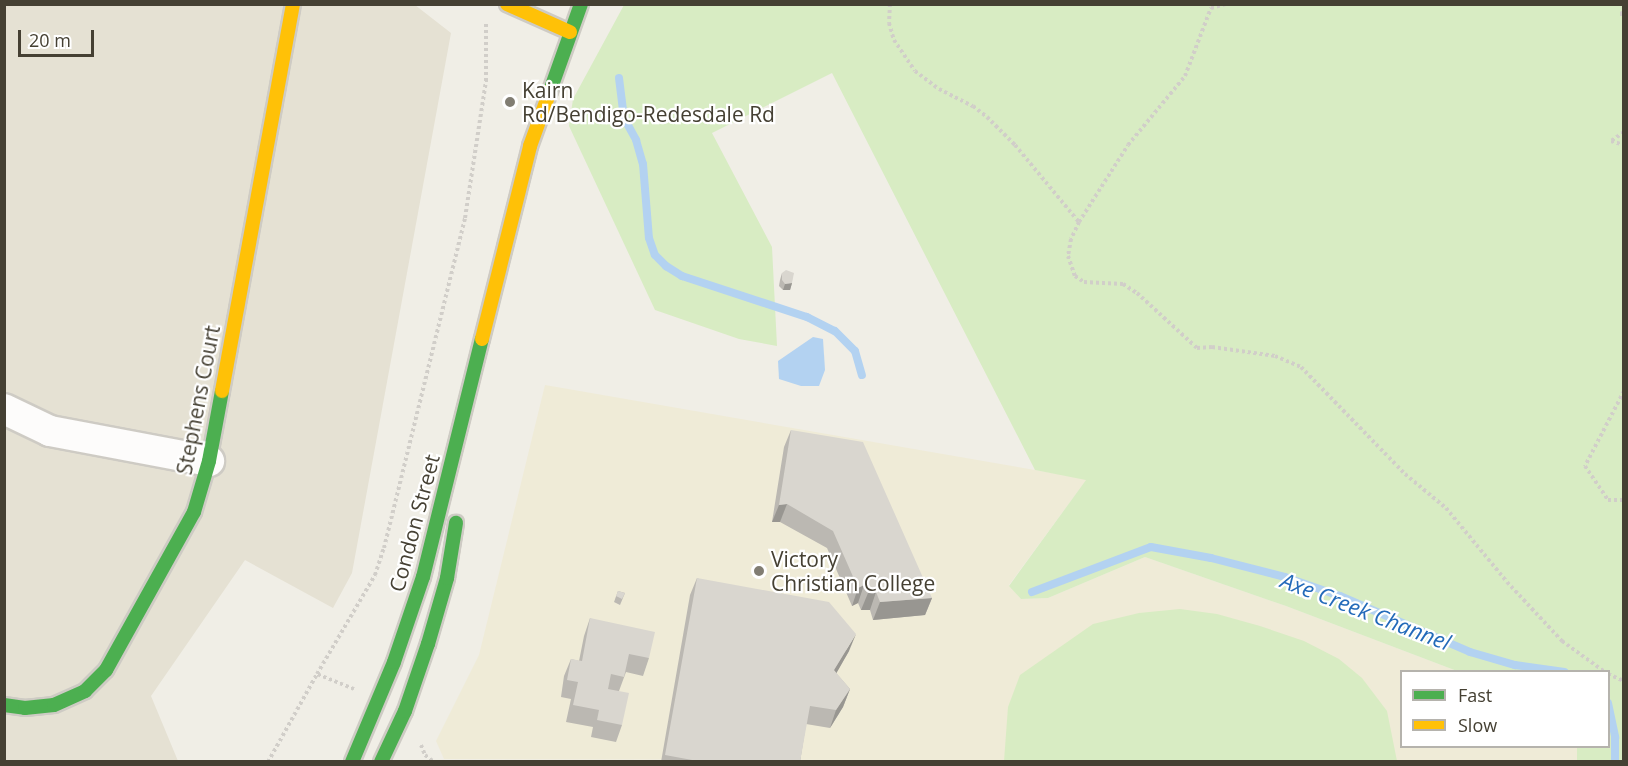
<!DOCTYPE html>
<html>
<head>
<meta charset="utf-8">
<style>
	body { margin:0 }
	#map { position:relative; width:1628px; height:766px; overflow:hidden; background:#f0eee6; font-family:"Open Sans",sans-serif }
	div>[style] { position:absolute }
	.residential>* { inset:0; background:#e5e1d3 }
	.education>* { inset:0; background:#efebd7 }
	.green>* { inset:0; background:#d8ecc3 }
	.water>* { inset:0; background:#b3d2f1 }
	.stream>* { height:8px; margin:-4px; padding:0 4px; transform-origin:4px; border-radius:4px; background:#b3d2f1 }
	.path>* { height:4px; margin-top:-2px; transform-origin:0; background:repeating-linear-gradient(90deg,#d1cec9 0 3px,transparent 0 6px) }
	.roads { filter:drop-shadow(2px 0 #cecbc4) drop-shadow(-2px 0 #cecbc4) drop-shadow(0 2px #cecbc4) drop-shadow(0 -2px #cecbc4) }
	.street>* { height:30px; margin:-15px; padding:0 15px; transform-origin:15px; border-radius:15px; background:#fdfcfb }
	.fast>* { height:14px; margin:-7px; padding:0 7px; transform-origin:7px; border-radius:7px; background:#4caf50 }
	.slow>* { height:14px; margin:-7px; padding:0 7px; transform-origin:7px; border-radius:7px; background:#ffc107 }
	.wall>* { inset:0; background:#bbb8b2 }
	.shaded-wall>* { inset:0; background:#989691 }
	.building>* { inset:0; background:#d9d6cf }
	.dots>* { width:16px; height:16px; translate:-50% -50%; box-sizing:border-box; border:3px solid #fff; border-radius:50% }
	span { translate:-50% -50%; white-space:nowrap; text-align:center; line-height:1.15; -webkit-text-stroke:4.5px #fff; paint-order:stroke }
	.poi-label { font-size:21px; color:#454033 }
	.left { translate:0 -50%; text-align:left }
	.street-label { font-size:21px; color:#454033 }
	.water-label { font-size:22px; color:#236ab9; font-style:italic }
	.frame { position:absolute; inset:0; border:6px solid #454033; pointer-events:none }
	.legend { position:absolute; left:1400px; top:670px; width:210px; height:78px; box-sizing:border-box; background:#fff; border:2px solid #b5b3ad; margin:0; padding:8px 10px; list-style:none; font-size:18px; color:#454033 }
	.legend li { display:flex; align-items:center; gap:12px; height:30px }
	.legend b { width:30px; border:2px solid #b5b3ad }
	.scale { position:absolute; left:18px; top:30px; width:76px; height:27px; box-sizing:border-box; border:3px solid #454033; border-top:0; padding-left:8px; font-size:18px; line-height:21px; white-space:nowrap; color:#454033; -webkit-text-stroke:4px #fff; paint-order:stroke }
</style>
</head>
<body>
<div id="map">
	<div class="residential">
		<div style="clip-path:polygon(4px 5px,415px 5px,451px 33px,352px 573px,333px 608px,245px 560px,151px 696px,178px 761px,5px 761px)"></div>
	</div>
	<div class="education">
		<div style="clip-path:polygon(545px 385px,1087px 479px,1009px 585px,1021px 599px,1048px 598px,1145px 557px,1286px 606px,1457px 671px,1402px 672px,1402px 746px,1577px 747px,1577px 762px,444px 759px,436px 741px,479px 655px)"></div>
	</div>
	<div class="green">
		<div style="clip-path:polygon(624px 5px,1623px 5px,1623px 761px,1577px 761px,1577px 747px,1608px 746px,1608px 672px,1457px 671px,1286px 606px,1145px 557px,1048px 598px,1021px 599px,1009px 586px,1086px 480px,1035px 470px,832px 73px,712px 133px,772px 247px,777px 346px,739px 339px,655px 310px,569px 126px,573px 99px)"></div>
		<div style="clip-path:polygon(1180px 609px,1217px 614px,1260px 626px,1304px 641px,1339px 659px,1362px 678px,1387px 711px,1397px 761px,1004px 761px,1008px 707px,1020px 675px,1093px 624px,1139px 613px)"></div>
	</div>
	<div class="water">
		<div style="clip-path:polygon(813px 337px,823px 339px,825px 370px,819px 386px,801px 386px,779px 379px,778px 361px)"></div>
	</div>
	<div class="stream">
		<div style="left:619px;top:78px;width:40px;rotate:82.9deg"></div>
		<div style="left:624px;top:118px;width:25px;rotate:61deg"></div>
		<div style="left:636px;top:140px;width:25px;rotate:74deg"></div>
		<div style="left:643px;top:164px;width:74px;rotate:85.4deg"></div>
		<div style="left:649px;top:238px;width:18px;rotate:71deg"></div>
		<div style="left:655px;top:255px;width:16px;rotate:45deg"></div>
		<div style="left:666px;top:266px;width:19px;rotate:32deg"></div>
		<div style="left:682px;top:276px;width:132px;rotate:18.2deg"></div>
		<div style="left:807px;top:317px;width:31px;rotate:27deg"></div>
		<div style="left:835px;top:331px;width:28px;rotate:45deg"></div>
		<div style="left:855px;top:351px;width:25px;rotate:74deg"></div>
		<div style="left:1032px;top:592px;width:127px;rotate:-20.7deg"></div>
		<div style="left:1151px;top:547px;width:61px;rotate:10.4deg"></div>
		<div style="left:1211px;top:558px;width:76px;rotate:14.4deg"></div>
		<div style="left:1285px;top:577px;width:58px;rotate:19.1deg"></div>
		<div style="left:1340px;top:596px;width:142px;rotate:23.3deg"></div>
		<div style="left:1470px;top:652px;width:47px;rotate:16.1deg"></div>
		<div style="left:1515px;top:665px;width:50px;rotate:8deg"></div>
		<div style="left:1608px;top:703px;width:35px;rotate:78deg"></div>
		<div style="left:1615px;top:737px;width:25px;rotate:90deg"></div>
	</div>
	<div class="path">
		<div style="left:890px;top:4px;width:19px;rotate:93deg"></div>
		<div style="left:889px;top:23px;width:18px;rotate:74deg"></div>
		<div style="left:894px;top:40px;width:37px;rotate:56deg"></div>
		<div style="left:915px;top:71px;width:30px;rotate:37deg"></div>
		<div style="left:939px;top:89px;width:38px;rotate:27deg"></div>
		<div style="left:973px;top:106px;width:18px;rotate:38deg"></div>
		<div style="left:987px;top:117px;width:40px;rotate:45deg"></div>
		<div style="left:1015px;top:145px;width:100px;rotate:50.3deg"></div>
		<div style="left:1079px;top:222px;width:19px;rotate:115deg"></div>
		<div style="left:1071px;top:239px;width:17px;rotate:100deg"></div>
		<div style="left:1068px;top:256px;width:21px;rotate:71deg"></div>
		<div style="left:1075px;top:276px;width:11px;rotate:34deg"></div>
		<div style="left:1084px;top:282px;width:39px;rotate:3deg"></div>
		<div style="left:1123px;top:284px;width:17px;rotate:33deg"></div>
		<div style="left:1137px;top:293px;width:81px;rotate:42.5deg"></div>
		<div style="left:1197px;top:348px;width:15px;rotate:-4deg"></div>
		<div style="left:1212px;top:347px;width:64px;rotate:8.1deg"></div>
		<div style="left:1275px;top:356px;width:28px;rotate:23deg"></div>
		<div style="left:1301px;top:367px;width:149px;rotate:45.8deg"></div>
		<div style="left:1405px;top:474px;width:53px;rotate:39.7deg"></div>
		<div style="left:1446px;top:508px;width:96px;rotate:50.5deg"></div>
		<div style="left:1507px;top:582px;width:81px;rotate:47deg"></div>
		<div style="left:1562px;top:641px;width:53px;rotate:35.8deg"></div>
		<div style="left:1624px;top:12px;width:4px;rotate:153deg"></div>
		<div style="left:1620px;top:14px;width:4px"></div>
		<div style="left:1624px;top:132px;width:16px;rotate:145deg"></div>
		<div style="left:1611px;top:141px;width:14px;rotate:17deg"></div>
		<div style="left:1079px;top:222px;width:91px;rotate:-57.5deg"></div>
		<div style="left:1128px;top:145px;width:89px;rotate:-50.4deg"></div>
		<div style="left:1185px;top:76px;width:73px;rotate:-69.1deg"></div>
		<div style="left:1211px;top:8px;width:16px;rotate:-15deg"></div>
		<div style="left:1624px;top:391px;width:85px;rotate:117.5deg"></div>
		<div style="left:1585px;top:466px;width:41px;rotate:55.9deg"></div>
		<div style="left:1608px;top:500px;width:16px"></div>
		<div style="left:1608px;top:674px;width:17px;rotate:24deg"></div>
		<div style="left:354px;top:689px;width:40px;rotate:-158deg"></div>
		<div style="left:317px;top:674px;width:115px;rotate:-59.6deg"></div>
		<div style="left:375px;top:575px;width:28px;rotate:-72deg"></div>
		<div style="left:384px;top:548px;width:340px;rotate:-76.2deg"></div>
		<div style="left:465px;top:218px;width:139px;rotate:-81.3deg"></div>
		<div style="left:486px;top:81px;width:58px;rotate:-90deg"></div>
		<div style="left:421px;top:745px;width:11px;rotate:68deg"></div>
		<div style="left:425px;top:755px;width:11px;rotate:38deg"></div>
		<div style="left:268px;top:762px;width:101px;rotate:-60.9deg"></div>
	</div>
	<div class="roads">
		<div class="street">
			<div style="left:4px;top:409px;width:51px;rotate:25.6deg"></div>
			<div style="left:50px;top:431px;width:162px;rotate:10.7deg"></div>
		</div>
		<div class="fast">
			<div style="left:550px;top:91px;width:92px;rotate:-70.4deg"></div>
			<div style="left:4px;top:705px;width:21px;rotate:8deg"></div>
			<div style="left:25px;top:708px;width:29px;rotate:-6deg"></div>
			<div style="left:54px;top:705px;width:34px;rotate:-24deg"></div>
			<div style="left:85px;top:691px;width:30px;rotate:-45deg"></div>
			<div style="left:106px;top:670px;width:181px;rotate:-60.9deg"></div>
			<div style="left:194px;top:512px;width:53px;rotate:-73.6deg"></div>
			<div style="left:209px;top:461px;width:71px;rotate:-79.5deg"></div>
			<div style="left:352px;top:762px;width:108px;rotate:-67.2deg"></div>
			<div style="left:394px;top:662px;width:90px;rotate:-71.2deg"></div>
			<div style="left:423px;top:577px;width:245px;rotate:-76.1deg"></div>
			<div style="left:381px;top:762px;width:56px;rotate:-64.8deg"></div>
			<div style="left:405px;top:711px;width:71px;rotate:-71.1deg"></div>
			<div style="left:428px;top:644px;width:69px;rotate:-73.9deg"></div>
			<div style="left:447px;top:578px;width:56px;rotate:-80.7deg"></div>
		</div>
		<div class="slow">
			<div style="left:507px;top:4px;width:69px;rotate:24deg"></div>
			<div style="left:482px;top:339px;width:199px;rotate:-76deg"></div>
			<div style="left:530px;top:146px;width:59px;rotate:-70deg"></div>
			<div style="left:222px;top:391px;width:393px;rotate:-79.6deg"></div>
		</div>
	</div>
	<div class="wall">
		<div style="clip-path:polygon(782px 273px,792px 283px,790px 290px,783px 290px,779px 286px,780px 280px)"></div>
		<div style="clip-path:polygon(791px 430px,932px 598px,925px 615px,873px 620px,870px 610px,861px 610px,858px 603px,852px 606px,827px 548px,780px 522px,772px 522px,784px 447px)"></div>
		<div style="clip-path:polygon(697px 578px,849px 651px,836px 673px,850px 689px,843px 707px,830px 728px,806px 724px,800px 762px,661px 762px,690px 595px)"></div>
		<div style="clip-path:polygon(618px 591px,625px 593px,620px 605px,614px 602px)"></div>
		<div style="clip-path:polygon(590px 618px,649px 658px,643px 676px,626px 672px,619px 691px,622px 725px,616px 742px,591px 737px,593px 727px,566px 722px,571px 699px,561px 697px,564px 676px,571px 659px,579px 661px,584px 636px)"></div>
	</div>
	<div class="shaded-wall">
		<div style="clip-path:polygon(792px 283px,790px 290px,783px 290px,785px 284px)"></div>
		<div style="clip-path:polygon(787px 504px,780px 522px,772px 522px,779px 505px)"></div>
		<div style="clip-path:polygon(864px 585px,858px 603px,852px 606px,858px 588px)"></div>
		<div style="clip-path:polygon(876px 592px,870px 610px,861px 610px,868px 593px)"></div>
		<div style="clip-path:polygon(932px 598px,925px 615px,873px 620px,880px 602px)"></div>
		<div style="clip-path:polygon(856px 634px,849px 651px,828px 688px,834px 670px)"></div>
		<div style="clip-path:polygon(850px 689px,843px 707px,830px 728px,836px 710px)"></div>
	</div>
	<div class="building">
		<div style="clip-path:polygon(786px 270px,794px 273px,792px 283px,785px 284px,782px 280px,782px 273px)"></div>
		<div style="clip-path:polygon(791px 430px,863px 442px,932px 598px,880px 602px,876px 592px,868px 593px,864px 585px,858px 588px,833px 531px,787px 504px,779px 505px)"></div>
		<div style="clip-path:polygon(697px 578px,829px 602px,856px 634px,834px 670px,850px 689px,836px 710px,810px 706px,800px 762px,703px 762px,665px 755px)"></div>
		<div style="clip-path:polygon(618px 591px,625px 593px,622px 599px,616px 596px)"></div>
		<div style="clip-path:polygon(590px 618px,655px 632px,649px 658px,629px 654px,624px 677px,611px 674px,608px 689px,629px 693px,622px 725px,597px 720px,599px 710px,573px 705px,578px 682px,567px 680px,571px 659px,582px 661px)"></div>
	</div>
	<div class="dots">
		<div style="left:510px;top:102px;background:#817d72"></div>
		<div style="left:759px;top:571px;background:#817d72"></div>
	</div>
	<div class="poi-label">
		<span class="left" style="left:522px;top:102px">Kairn<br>Rd/Bendigo-Redesdale Rd</span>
		<span class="left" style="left:771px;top:571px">Victory<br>Christian College</span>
	</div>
	<div class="street-label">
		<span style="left:198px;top:400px;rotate:-79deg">Stephens Court</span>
		<span style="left:414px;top:523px;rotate:-75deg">Condon Street</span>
	</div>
	<div class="water-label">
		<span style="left:1366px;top:611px;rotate:21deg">Axe Creek Channel</span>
	</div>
	<div class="frame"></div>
	<ul class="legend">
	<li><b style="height:8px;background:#4caf50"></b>Fast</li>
	<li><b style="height:8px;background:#ffc107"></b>Slow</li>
	</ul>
	<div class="scale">20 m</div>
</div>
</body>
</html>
